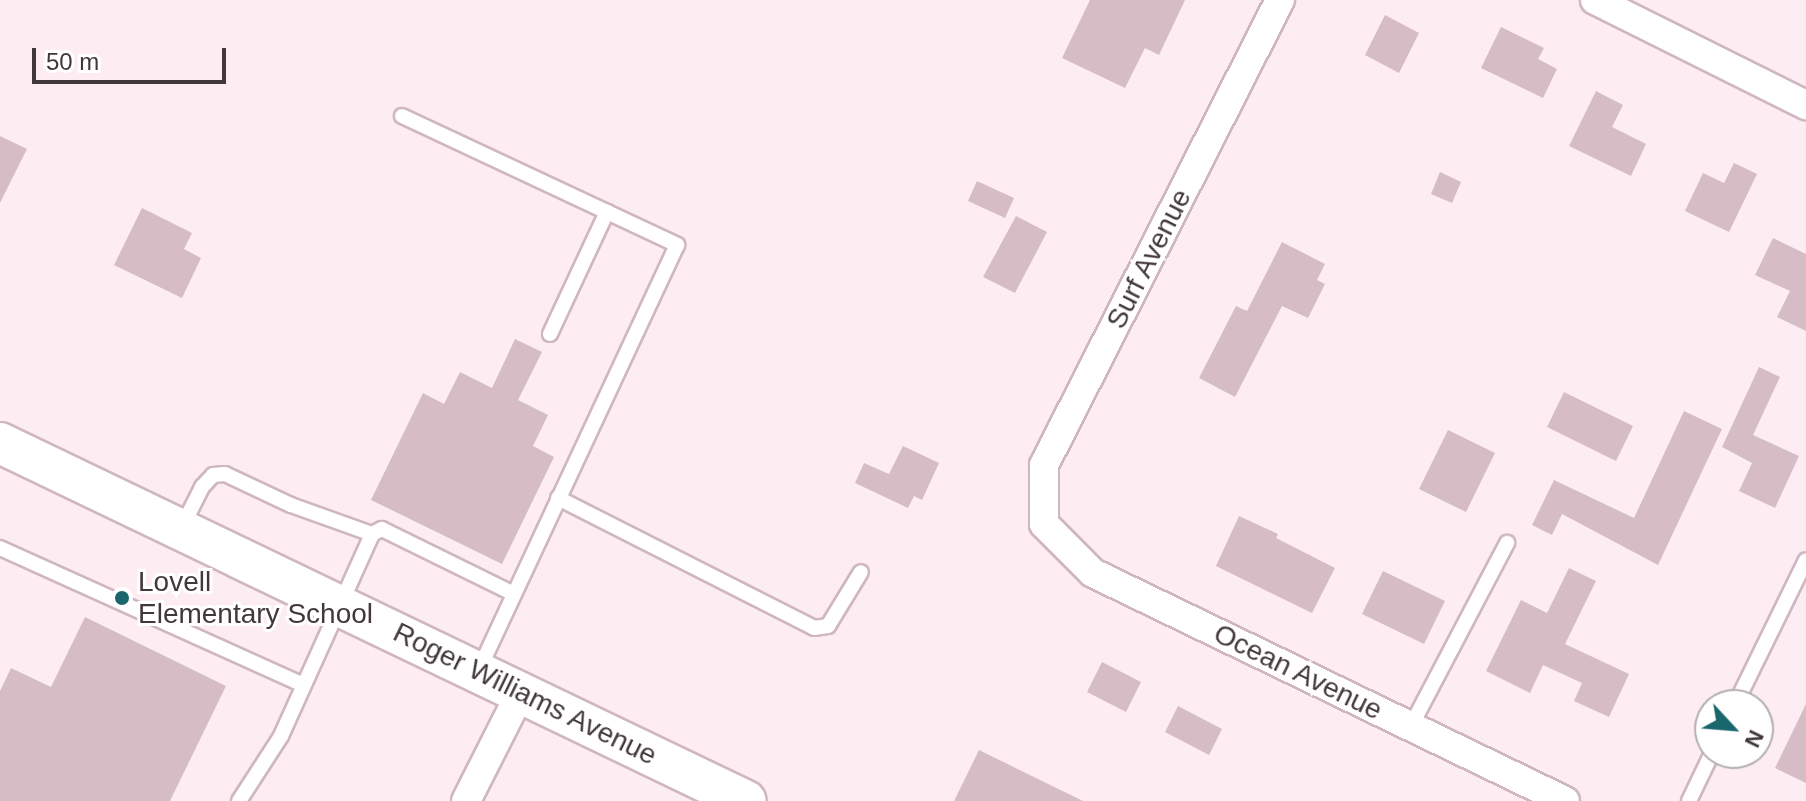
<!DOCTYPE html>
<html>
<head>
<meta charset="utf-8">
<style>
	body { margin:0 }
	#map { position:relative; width:1806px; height:801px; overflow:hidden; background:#fdedf3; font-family:Arial,sans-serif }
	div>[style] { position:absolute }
	.building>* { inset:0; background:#d5bcc5 }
	.roads { filter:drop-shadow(2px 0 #cfb6c0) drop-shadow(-2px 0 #cfb6c0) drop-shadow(0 2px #cfb6c0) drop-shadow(0 -2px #cfb6c0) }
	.lane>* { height:14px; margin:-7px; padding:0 7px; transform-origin:7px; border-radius:7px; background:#fff }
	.street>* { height:28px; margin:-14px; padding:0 14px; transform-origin:14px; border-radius:14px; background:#fff }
	.secondary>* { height:40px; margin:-20px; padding:0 20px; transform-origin:20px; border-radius:20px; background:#fff }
	.dots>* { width:22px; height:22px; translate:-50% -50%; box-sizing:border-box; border:4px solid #fff; border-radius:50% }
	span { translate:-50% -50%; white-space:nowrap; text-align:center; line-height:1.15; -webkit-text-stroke:6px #fff; paint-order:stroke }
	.street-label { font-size:28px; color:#42383c }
	.poi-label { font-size:28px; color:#42383c }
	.left { translate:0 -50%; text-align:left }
	.north { position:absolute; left:1694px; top:689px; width:80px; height:80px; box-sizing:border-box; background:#fff; border:2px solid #b3afb1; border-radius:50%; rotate:116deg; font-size:22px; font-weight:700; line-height:32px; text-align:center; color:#42383c }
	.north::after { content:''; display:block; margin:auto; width:28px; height:36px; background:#19666d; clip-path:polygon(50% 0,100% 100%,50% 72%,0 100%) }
	.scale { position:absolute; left:32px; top:48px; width:194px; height:36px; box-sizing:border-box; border:4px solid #42383c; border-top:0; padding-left:10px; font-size:24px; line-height:28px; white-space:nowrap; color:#42383c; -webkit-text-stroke:6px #fff; paint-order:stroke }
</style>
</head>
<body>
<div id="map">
	<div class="building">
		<div style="clip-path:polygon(1090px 0,1185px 0,1159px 55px,1145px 48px,1125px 88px,1062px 58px)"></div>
		<div style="clip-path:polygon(1385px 15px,1419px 33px,1399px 73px,1365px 55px)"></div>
		<div style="clip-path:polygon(1501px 27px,1544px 48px,1538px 59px,1557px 69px,1543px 98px,1481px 68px)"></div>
		<div style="clip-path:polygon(1596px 91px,1623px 105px,1612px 127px,1646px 144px,1631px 176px,1569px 146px)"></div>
		<div style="clip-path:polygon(0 136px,27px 149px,0 203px)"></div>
		<div style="clip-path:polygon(1734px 163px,1757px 174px,1729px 232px,1685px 211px,1703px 173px,1724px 183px)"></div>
		<div style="clip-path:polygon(1440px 172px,1461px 182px,1452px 203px,1431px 194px)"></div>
		<div style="clip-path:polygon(977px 181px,1014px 198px,1005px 218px,968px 201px)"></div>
		<div style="clip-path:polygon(142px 208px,192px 233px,184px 249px,201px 258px,182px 298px,114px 265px)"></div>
		<div style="clip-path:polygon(1016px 216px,1047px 232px,1015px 293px,983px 277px)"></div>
		<div style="clip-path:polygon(1773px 238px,1806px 254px,1806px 331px,1777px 317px,1790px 291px,1755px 275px)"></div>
		<div style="clip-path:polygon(1282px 242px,1325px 264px,1317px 280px,1325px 284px,1308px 318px,1282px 306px,1235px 397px,1199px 378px,1236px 306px,1247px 311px)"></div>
		<div style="clip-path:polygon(515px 339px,542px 352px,518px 400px,548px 415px,533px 446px,554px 457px,502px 564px,371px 500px,423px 393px,444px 404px,460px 372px,492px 388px)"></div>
		<div style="clip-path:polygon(1759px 367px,1780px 377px,1753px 435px,1799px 456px,1775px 508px,1739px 491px,1752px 463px,1722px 447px)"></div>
		<div style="clip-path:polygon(1564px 392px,1633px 426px,1616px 461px,1547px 427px)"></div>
		<div style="clip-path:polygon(1684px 411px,1722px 429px,1658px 565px,1562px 514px,1552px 535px,1532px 525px,1554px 480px,1634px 518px)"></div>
		<div style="clip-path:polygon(1448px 430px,1495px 453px,1466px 512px,1419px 489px)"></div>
		<div style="clip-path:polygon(903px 446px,939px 463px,922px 500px,914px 496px,908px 508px,855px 483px,864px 463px,889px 474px)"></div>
		<div style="clip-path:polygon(1239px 516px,1278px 534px,1276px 538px,1335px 568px,1312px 613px,1216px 566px)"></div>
		<div style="clip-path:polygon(1569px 568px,1596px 581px,1565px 644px,1629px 674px,1609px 717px,1574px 701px,1582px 683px,1543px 665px,1530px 693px,1486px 671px,1521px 600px,1547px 613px)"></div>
		<div style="clip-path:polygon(1383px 571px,1445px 601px,1424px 644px,1362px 614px)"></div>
		<div style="clip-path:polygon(85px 617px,226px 686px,170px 801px,0 801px,0 691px,11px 668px,51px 687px)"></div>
		<div style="clip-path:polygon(1102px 662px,1141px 682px,1126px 712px,1087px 692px)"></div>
		<div style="clip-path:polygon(1806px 704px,1806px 783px,1775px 768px)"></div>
		<div style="clip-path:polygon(1178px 706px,1222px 729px,1209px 755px,1165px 732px)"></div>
		<div style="clip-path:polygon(979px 750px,1083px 801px,954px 801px)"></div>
	</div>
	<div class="roads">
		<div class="lane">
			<div style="left:402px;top:116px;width:304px;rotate:25.1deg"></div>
			<div style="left:677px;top:245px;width:471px;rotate:115deg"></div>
			<div style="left:550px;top:334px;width:135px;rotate:-65deg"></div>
			<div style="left:558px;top:498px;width:287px;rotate:26.9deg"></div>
			<div style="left:814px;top:628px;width:14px;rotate:-8deg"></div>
			<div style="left:828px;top:626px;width:63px;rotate:-58.6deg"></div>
			<div style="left:182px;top:527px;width:45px;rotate:-63.4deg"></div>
			<div style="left:202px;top:487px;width:16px;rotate:-47deg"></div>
			<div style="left:213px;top:475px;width:12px;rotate:-5deg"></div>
			<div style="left:225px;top:474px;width:73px;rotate:25.2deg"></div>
			<div style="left:291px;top:505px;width:86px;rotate:19.7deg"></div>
			<div style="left:0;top:548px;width:333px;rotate:24.3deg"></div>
			<div style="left:1735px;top:705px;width:161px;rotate:-63.9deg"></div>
			<div style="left:1411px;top:726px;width:207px;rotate:-62.3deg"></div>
			<div style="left:239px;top:801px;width:77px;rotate:-57.1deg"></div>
			<div style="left:281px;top:736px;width:222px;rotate:-65.7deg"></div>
			<div style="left:372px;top:534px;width:11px;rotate:-27deg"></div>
			<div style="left:382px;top:529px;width:147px;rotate:26.2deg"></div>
			<div style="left:1689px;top:801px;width:53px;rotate:-64.4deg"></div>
		</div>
		<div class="street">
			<div style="left:1280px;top:0;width:521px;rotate:116.91deg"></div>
			<div style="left:1044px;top:465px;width:59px;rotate:90deg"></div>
			<div style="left:1044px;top:524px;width:69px;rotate:45deg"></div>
			<div style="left:1093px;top:573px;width:524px;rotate:25.78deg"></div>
			<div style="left:1595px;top:0;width:236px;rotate:26.5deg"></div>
			<div style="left:466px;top:801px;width:122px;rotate:-63.2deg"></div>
		</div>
		<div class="secondary">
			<div style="left:0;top:443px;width:827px;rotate:25.64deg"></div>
		</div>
	</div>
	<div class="dots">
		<div style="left:122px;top:598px;background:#19666d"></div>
	</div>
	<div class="street-label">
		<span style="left:1149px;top:259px;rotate:-63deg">Surf Avenue</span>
		<span style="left:1298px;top:672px;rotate:26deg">Ocean Avenue</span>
		<span style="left:525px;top:694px;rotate:26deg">Roger Williams Avenue</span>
	</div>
	<div class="poi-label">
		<span class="left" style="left:138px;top:598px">Lovell<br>Elementary School</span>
	</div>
	<div class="north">N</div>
	<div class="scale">50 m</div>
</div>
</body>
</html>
